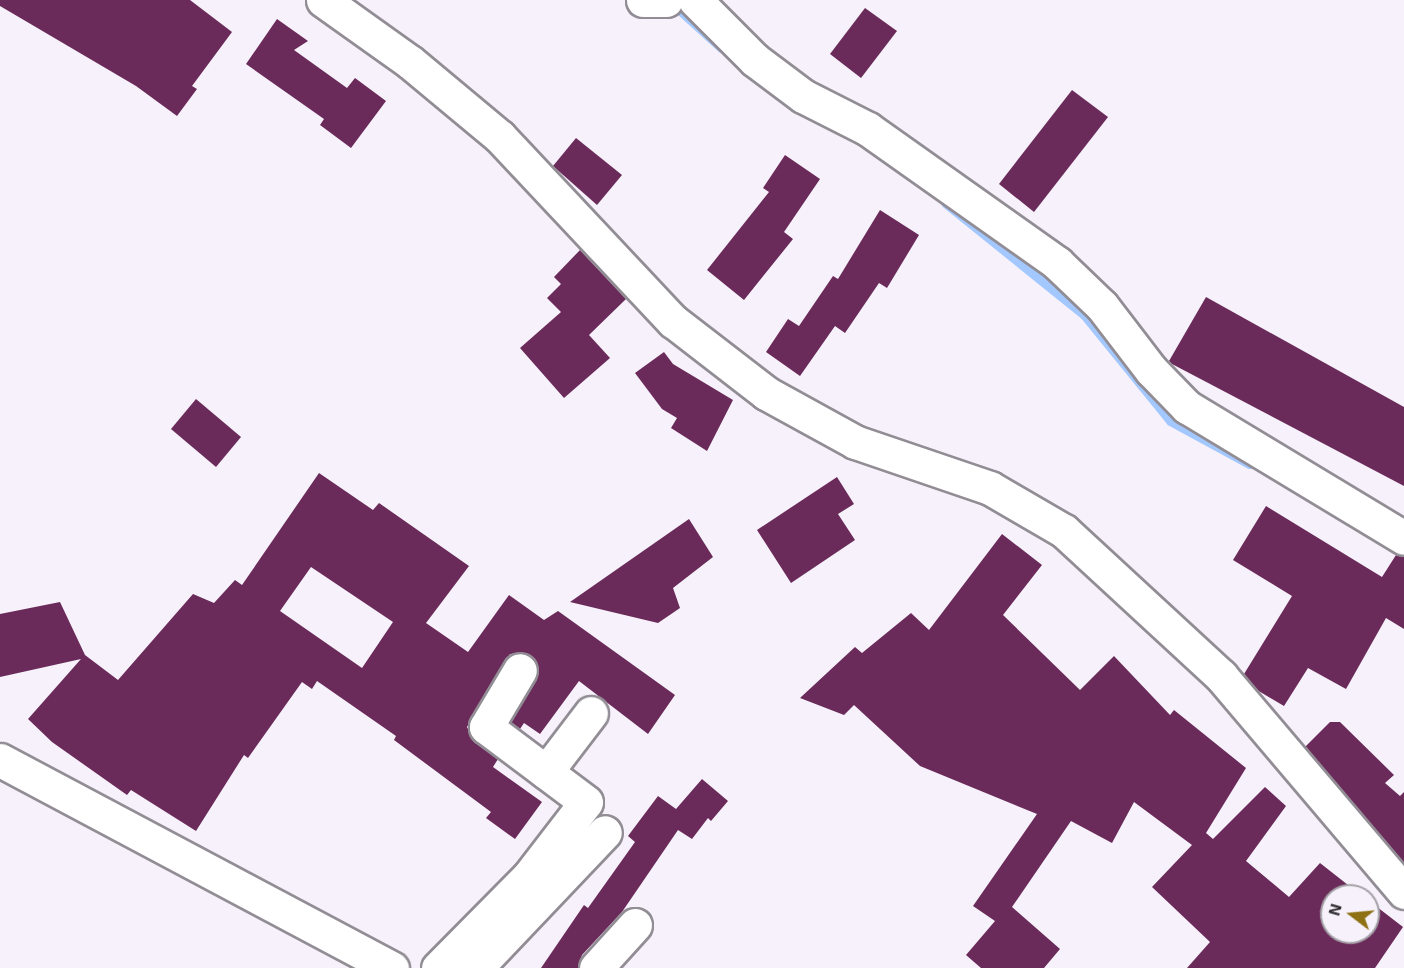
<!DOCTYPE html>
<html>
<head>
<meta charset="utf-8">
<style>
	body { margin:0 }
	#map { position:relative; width:1404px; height:968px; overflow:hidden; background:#f6f1fa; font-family:"Exo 2",sans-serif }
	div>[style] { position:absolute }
	.stream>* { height:10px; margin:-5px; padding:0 5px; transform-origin:5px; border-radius:5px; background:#a2c8ff }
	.building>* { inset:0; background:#6b2b5a }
	.roads { filter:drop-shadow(2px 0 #928d95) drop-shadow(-2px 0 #928d95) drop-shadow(0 2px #928d95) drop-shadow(0 -2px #928d95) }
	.street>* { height:33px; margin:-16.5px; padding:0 16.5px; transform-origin:16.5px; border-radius:16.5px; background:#fff }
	span { translate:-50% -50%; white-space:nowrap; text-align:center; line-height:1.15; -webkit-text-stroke:6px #f6f1fa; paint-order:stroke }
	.north { position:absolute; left:1320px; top:884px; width:60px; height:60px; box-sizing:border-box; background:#f6f1fa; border:2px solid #a5a2a8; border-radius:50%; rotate:286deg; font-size:16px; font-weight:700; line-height:24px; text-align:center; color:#2c2b2e }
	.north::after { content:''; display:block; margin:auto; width:21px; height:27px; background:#8f7115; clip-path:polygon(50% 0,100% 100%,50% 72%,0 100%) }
</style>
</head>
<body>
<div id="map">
	<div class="stream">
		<div style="left:669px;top:0;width:72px;rotate:42.2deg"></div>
		<div style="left:946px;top:203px;width:179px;rotate:38.9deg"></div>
		<div style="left:1085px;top:315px;width:136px;rotate:50.9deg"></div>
		<div style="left:1171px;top:421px;width:90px;rotate:28.6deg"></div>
	</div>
	<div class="building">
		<div style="clip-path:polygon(0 0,190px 0,232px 32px,192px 86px,197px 89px,177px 116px,136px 86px,0 6px)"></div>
		<div style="clip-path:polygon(865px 8px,897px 31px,861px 78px,830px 54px)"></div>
		<div style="clip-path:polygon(277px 19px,308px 41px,294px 50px,347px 88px,355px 78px,386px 101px,351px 148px,320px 125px,324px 119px,246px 64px)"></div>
		<div style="clip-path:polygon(1072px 90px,1108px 117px,1034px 212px,999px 184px)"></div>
		<div style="clip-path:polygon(576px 138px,622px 175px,597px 205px,553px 166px)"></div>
		<div style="clip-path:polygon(785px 155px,820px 179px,784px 232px,793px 239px,744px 300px,707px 270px,769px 192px,763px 188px)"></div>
		<div style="clip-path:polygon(880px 210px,919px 235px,887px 288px,879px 283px,845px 333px,835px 326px,800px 376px,766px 352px,788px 319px,799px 326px,833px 276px,838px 279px)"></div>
		<div style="clip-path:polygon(580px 250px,626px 299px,589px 335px,610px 358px,564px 398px,520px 348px,561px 312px,547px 298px,561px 284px,554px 277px)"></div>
		<div style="clip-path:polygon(1206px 297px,1404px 407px,1404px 486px,1172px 364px,1169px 361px)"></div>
		<div style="clip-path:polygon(664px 352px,673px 364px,733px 400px,707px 451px,671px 428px,677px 418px,662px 409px,635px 373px)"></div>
		<div style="clip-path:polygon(196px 399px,241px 437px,216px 467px,171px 429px)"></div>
		<div style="clip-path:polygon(evenodd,319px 473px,373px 510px,379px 503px,469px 566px,426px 623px,468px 652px,509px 595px,544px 620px,558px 611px,675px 695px,648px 734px,579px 681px,540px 734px,524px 723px,520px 729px,511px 722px,539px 670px,529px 654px,510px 654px,467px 727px,474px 742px,498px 759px,493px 767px,542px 802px,515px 839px,486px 818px,491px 812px,394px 740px,396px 736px,317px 681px,312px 689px,302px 682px,248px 758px,244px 755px,196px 831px,131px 790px,127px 795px,52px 742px,28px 719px,81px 659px,0 677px,0 614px,60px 602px,85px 655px,118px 680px,193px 594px,214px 603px,235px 580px,242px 585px,319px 473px,311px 567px,393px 622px,362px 668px,280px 611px,311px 567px)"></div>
		<div style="clip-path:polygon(837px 477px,854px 504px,838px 514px,855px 540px,791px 583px,757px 530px)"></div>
		<div style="clip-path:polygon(1266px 506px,1382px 577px,1396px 555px,1404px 557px,1404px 629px,1386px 618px,1346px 689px,1308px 668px,1284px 706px,1257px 690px,1244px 674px,1292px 596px,1233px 560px)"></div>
		<div style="clip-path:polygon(689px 519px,713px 557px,673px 588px,680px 608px,658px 623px,570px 602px)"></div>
		<div style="clip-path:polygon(1002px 534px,1042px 565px,1003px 615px,1080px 690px,1114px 656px,1170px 715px,1174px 710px,1246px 768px,1206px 833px,1213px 839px,1265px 787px,1286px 806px,1246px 861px,1289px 897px,1320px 863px,1362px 896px,1332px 896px,1332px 932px,1368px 932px,1368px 900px,1403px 927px,1375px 968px,1187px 968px,1210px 942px,1152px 887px,1192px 845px,1134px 802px,1112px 843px,1071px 821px,1012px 907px,1060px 949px,1044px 968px,981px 968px,966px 955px,995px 921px,973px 906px,1037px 814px,920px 766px,854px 705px,844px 715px,800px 698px,855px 647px,862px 653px,911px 613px,929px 630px)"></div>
		<div style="clip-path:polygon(1330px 722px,1340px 722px,1394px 775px,1385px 783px,1400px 796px,1404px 792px,1404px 863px,1305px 747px)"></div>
		<div style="clip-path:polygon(702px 779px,728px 801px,711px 821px,708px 818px,692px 839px,678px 830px,622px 912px,582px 955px,578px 968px,541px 968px,584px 905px,588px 908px,635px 842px,628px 836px,658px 796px,676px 809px)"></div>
	</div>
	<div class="roads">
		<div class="street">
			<div style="left:323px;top:0;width:107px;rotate:35.5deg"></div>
			<div style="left:410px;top:62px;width:117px;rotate:39.8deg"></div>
			<div style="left:500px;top:137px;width:253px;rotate:46.8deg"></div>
			<div style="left:673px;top:321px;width:118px;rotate:37.7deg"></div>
			<div style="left:766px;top:393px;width:102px;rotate:28.8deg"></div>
			<div style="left:855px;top:442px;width:143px;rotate:18.8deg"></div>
			<div style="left:990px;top:488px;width:86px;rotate:30.2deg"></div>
			<div style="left:1064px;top:531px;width:214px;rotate:42.7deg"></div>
			<div style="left:1221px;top:676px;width:283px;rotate:49.7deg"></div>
			<div style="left:643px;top:0;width:23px"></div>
			<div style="left:695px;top:0;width:85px;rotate:45deg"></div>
			<div style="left:755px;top:60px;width:60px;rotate:36.9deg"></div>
			<div style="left:803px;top:96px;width:73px;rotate:26.9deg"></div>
			<div style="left:868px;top:129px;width:232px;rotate:35.3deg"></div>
			<div style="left:1057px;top:263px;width:62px;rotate:43.7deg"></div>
			<div style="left:1102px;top:306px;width:81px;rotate:52.6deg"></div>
			<div style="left:1151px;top:370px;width:52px;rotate:45.8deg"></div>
			<div style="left:1187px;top:407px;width:253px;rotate:31.1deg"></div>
			<div style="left:0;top:760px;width:444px;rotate:28deg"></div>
			<div style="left:546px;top:772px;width:74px;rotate:-52.7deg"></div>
			<div style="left:438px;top:968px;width:129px;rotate:-45.3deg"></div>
			<div style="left:529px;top:876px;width:93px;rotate:-52.4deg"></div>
			<div style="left:586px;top:802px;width:125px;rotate:-143.1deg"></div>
			<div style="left:486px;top:727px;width:66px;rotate:-59.2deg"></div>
			<div style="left:476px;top:968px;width:187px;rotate:-46.5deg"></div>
			<div style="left:596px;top:968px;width:58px;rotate:-47.8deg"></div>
		</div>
	</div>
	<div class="north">N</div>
</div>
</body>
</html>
